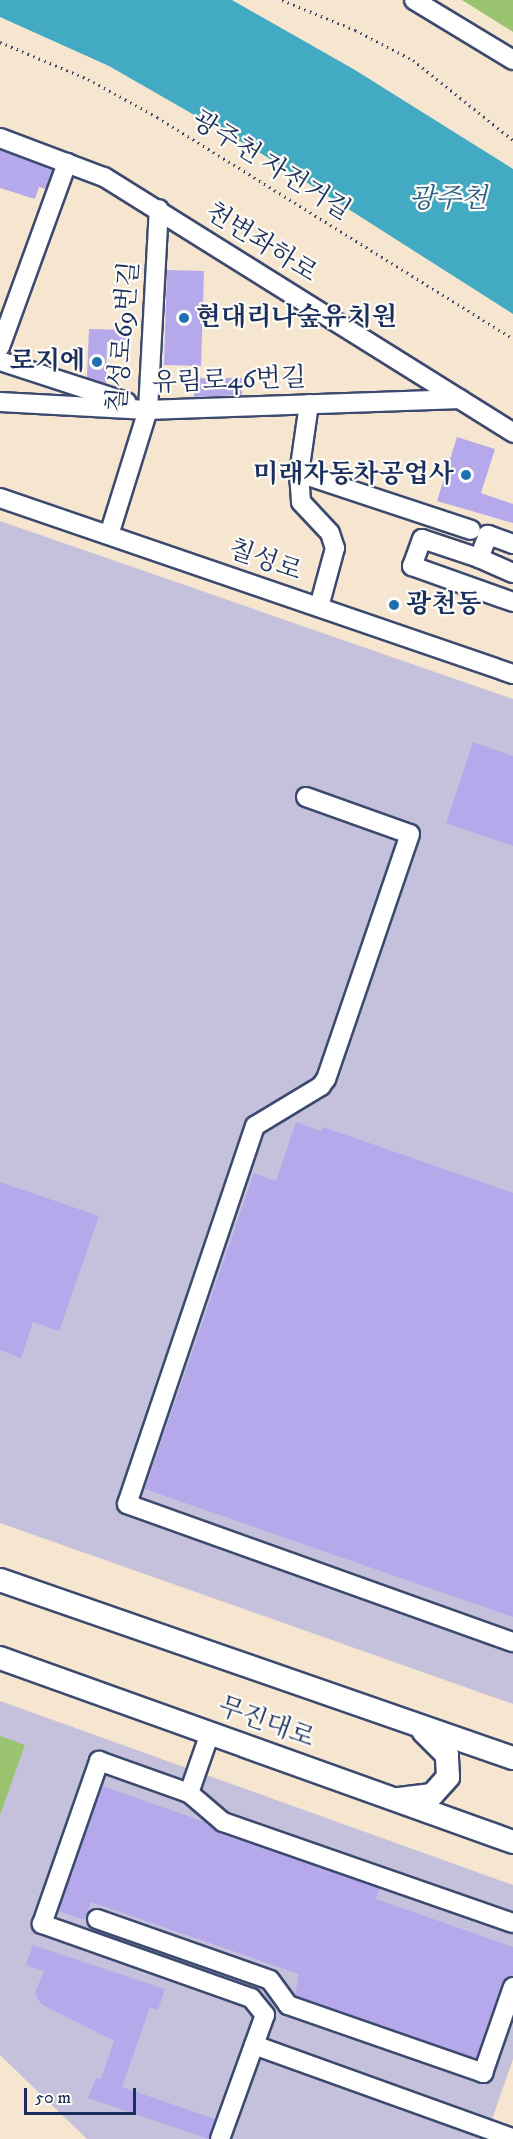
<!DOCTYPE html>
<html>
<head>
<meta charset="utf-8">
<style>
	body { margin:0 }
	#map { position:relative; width:513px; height:2139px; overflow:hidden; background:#f6e6cf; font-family:"IM FELL DW Pica","Noto Serif KR",serif }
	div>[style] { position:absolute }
	.industrial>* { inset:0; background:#c5c0db }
	.green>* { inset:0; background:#9ac36f }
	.water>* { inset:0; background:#42aac2 }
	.building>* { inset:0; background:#b5a9eb }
	.path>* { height:3px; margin-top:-1.5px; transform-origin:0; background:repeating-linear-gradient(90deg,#3c4a6f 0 1.5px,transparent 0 6px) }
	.roads { filter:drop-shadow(2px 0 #3c4a6f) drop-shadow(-2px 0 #3c4a6f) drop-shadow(0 2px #3c4a6f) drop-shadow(0 -2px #3c4a6f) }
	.minor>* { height:18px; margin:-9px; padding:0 9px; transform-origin:9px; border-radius:9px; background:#fff }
	.major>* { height:22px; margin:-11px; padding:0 11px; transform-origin:11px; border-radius:11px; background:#fff }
	.dots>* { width:16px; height:16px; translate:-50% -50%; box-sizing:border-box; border:3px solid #fdfcf7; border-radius:50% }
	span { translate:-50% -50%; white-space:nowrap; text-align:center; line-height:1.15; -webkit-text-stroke:4.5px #fdfcf7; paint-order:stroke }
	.street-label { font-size:26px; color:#1b2f5e }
	.poi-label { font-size:26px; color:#1b2f5e; font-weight:700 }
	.left { translate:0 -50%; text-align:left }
	.right { translate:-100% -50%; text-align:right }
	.water-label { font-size:27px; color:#2b6086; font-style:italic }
	.scale { position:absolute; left:24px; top:2088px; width:112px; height:27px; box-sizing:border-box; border:3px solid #1b2f5e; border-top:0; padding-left:8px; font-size:18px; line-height:21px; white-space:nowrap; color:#1b2f5e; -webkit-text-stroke:4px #fdfcf7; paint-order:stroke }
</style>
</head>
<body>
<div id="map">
	<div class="industrial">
		<div style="clip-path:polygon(0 521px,513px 699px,513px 1704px,0 1523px)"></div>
		<div style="clip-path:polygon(0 1701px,513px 1885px,513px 2059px,485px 2139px,87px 2139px,0 2055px)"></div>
	</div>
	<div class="green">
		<div style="clip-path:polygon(462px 0,513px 0,513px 32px)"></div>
		<div style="clip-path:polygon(0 1736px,25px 1745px,0 1815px)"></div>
	</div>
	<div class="water">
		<div style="clip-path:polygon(0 0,232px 0,355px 70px,513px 169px,513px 314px,262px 154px,109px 66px,0 17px)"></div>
	</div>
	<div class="building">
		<div style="clip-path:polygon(0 150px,53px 170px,46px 189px,39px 187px,35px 199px,0 188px)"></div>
		<div style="clip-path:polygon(167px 270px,204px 271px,201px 366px,164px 365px)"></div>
		<div style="clip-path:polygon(89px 329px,127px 330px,126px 342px,107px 342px,106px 384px,87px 378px)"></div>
		<div style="clip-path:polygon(194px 378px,242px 378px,242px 395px,194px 397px)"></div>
		<div style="clip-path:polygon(457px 437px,495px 449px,481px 493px,513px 504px,513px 523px,437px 501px)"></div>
		<div style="clip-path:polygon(473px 742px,513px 756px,513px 846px,446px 823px)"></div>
		<div style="clip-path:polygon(296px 1122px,321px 1131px,323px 1127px,513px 1193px,513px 1617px,145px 1489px,254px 1173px,276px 1181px)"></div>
		<div style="clip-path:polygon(0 1182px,99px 1216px,59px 1331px,33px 1322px,21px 1358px,0 1350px)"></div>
		<div style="clip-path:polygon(102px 1786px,205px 1822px,219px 1833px,380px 1888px,376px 1899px,513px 1947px,513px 1975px,502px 1983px,476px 2059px,295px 1996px,299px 1974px,91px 1902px,85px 1920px,59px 1911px)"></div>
		<div style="clip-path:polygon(33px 1945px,165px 1989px,158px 2010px,150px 2007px,122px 2087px,215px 2119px,209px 2139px,88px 2098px,96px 2078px,101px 2079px,114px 2041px,41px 2004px,35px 1993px,44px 1971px,26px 1965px)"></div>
	</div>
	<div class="path">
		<div style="left:282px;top:0;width:79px;rotate:22.3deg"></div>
		<div style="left:355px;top:30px;width:65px;rotate:27.3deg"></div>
		<div style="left:413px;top:60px;width:128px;rotate:38.7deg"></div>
		<div style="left:0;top:42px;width:95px;rotate:22.8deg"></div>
		<div style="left:88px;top:79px;width:79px;rotate:28.8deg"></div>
		<div style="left:157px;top:117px;width:420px;rotate:31.9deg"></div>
	</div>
	<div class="roads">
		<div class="minor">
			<div style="left:414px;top:0;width:116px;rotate:31.2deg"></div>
			<div style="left:0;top:138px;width:111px;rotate:20.6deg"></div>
			<div style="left:104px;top:177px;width:483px;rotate:32deg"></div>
			<div style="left:0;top:347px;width:196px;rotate:-70deg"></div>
			<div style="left:0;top:361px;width:133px;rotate:18deg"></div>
			<div style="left:0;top:402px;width:148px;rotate:3.1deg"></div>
			<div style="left:148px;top:410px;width:312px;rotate:-2deg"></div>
			<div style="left:309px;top:404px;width:70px;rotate:98.2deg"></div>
			<div style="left:299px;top:473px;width:29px;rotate:86deg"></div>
			<div style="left:301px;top:502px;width:42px;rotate:46.9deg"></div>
			<div style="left:330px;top:533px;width:16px;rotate:72deg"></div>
			<div style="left:335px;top:548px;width:61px;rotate:105.2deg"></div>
			<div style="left:299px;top:473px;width:181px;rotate:18.3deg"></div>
			<div style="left:0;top:498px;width:542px;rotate:18.94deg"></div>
			<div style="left:109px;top:535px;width:131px;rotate:-72.7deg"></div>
			<div style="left:148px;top:410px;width:201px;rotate:-86.9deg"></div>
			<div style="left:513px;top:544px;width:27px;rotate:-160deg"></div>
			<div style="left:488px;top:535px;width:25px;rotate:111deg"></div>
			<div style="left:479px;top:558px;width:60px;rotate:-161.6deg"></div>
			<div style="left:422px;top:539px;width:29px;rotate:110deg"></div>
			<div style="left:412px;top:566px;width:107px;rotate:19.6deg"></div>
			<div style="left:479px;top:558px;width:37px;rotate:24deg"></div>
			<div style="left:306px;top:797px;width:110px;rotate:19.6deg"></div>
			<div style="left:410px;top:834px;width:259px;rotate:108.9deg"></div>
			<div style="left:326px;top:1079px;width:9px;rotate:126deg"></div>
			<div style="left:321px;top:1086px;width:77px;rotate:148.8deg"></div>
			<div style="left:255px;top:1126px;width:399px;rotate:108.7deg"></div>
			<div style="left:127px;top:1504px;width:410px;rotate:19.7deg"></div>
			<div style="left:189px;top:1793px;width:64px;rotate:-70.7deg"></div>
			<div style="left:97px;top:1919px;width:183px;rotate:19.4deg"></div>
			<div style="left:270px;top:1980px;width:31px;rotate:54deg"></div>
			<div style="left:288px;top:2005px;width:207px;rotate:19.2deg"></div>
			<div style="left:483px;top:2073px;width:91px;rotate:-70.8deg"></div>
			<div style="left:254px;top:2045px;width:272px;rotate:19.8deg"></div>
			<div style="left:220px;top:2139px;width:132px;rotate:-70.1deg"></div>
			<div style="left:265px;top:2015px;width:22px;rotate:-129deg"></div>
			<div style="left:251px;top:1998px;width:222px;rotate:-160.5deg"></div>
			<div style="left:42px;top:1924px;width:173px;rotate:-70.7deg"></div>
			<div style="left:99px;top:1761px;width:96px;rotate:19.6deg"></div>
			<div style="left:189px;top:1793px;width:45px;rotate:40.5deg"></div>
			<div style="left:223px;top:1822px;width:307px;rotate:19.2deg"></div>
		</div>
		<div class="major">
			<div style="left:0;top:1580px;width:543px;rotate:19.14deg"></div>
			<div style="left:0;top:1658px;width:545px;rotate:19.73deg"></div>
			<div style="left:399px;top:1799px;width:33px;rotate:-7deg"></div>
			<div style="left:432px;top:1795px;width:24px;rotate:-48deg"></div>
			<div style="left:448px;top:1777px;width:22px;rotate:-93deg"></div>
			<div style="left:447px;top:1755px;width:33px;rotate:-135deg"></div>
		</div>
	</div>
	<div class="dots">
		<div style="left:184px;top:318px;background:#1f6fb2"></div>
		<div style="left:97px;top:362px;background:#1f6fb2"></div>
		<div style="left:466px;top:475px;background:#1f6fb2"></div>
		<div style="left:394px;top:605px;background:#1f6fb2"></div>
	</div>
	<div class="street-label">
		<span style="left:271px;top:166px;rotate:32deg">광주천 자전거길</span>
		<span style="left:261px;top:243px;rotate:32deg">천변좌하로</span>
		<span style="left:124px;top:337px;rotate:-85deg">칠성로69번길</span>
		<span style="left:229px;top:381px;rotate:-2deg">유림로46번길</span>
		<span style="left:265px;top:561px;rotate:19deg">칠성로</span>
		<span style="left:266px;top:1723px;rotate:20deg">무진대로</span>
	</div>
	<div class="poi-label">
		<span class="left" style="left:196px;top:318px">현대리나숲유치원</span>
		<span class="right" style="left:85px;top:362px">로지에</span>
		<span class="right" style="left:454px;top:475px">미래자동차공업사</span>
		<span class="left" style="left:406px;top:605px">광천동</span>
	</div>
	<div class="water-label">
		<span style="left:448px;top:200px">광주천</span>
	</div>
	<div class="scale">50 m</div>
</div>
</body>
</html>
